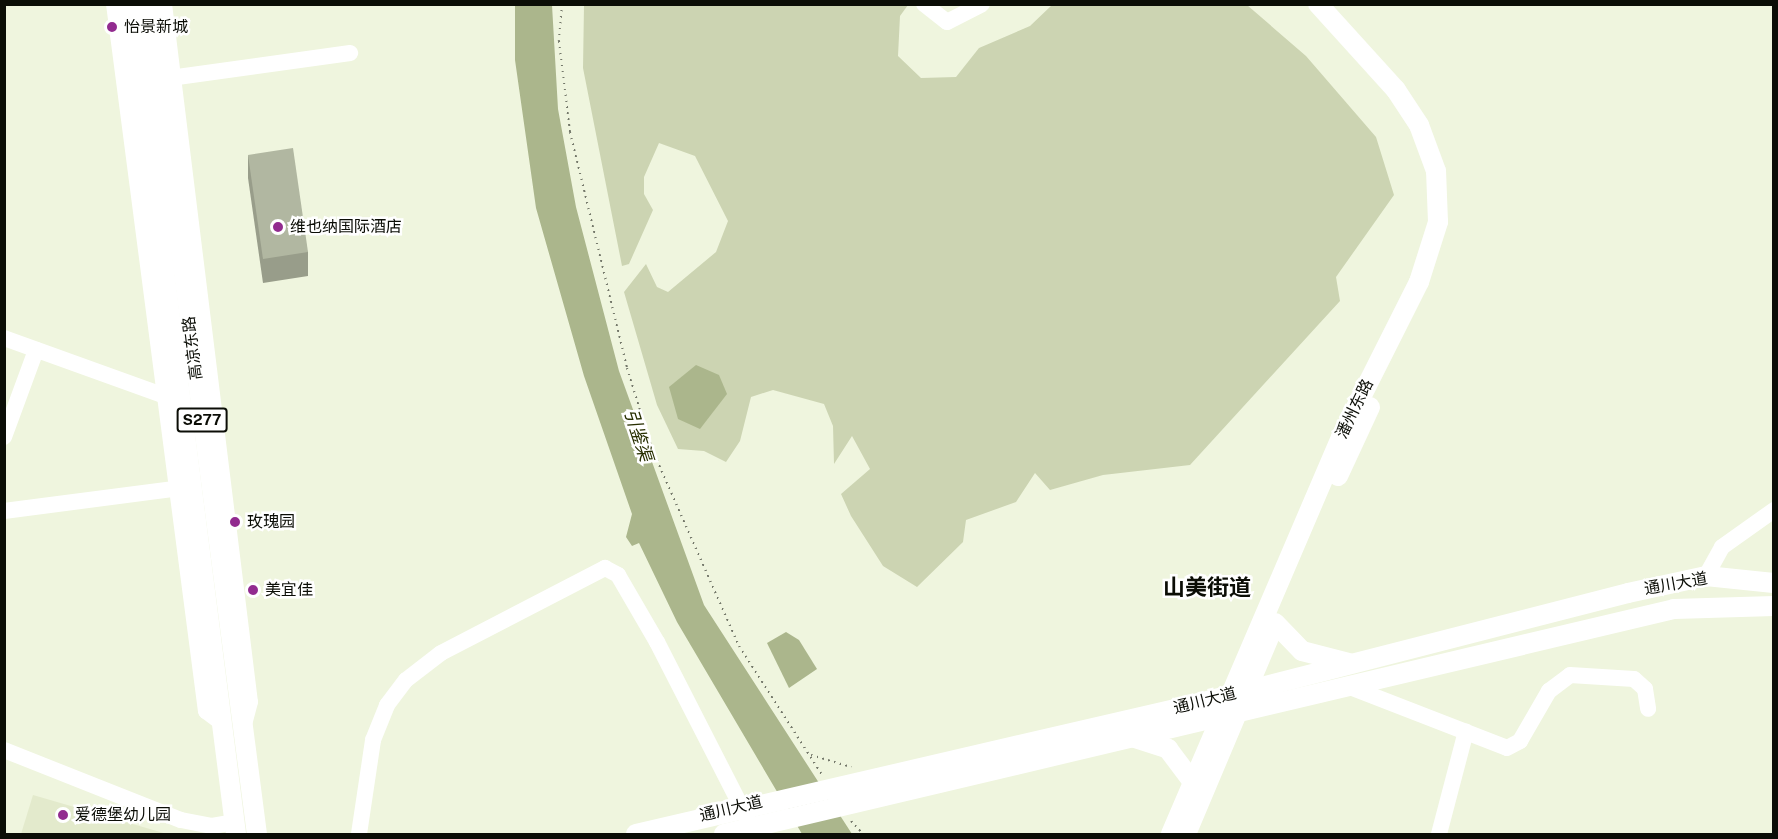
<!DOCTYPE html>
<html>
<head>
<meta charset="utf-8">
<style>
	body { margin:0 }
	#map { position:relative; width:1778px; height:839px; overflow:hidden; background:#eff5de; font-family:"Public Sans","Noto Sans SC",sans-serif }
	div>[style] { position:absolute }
	.built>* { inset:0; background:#e3eacc }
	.green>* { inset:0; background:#ccd4b2 }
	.water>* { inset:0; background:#abb68c }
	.path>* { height:2px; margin-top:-1px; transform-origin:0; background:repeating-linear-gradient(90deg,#74786a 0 1.5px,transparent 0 6px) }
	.minor>* { height:16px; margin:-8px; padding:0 8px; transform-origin:8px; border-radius:8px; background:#fff }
	.major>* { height:20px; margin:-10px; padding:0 10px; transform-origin:10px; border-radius:10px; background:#fff }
	.wall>* { inset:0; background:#989d8a }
	.building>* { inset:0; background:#b1b7a1 }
	.dots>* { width:16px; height:16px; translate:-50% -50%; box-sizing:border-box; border:3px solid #fff; border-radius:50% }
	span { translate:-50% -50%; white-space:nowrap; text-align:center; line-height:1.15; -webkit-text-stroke:5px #fff; paint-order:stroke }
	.shield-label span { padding:2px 4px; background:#fff; border:2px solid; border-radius:4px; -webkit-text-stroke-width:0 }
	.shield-label { font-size:15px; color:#0b0d06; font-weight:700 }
	.poi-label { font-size:16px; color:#0b0d06 }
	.left { translate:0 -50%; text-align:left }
	.street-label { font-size:16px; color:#0b0d06 }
	.water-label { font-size:18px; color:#272e00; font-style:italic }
	.district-label { font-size:22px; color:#0b0d06; font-weight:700 }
	.frame { position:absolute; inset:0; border:6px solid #0b0d06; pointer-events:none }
</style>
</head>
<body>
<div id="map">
	<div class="built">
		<div style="clip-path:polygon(33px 795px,167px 834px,21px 834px)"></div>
	</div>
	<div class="green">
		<div style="clip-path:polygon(584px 5px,908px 5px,900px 16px,898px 56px,921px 78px,956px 77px,979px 48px,1030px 26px,1052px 5px,1247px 5px,1306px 56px,1376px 137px,1394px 195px,1336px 277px,1340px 301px,1190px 465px,1103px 475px,1050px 490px,1035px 473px,1016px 502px,966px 520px,963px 542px,917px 587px,883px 566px,851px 516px,841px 494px,870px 469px,852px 436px,834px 464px,833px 426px,824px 404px,773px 390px,751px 397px,740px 441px,726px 462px,704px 451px,678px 449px,657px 405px,624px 292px,646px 264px,657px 287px,668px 292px,716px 252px,728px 221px,695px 156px,659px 143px,644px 177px,644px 194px,653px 210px,629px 264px,622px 266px,583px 68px)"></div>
	</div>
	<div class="water">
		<div style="clip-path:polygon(515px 5px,552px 5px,558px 109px,576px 207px,619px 371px,704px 605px,852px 834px,802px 834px,677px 622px,639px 543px,632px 546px,626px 537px,632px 514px,584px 376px,536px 208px,515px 60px)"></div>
		<div style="clip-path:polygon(696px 365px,719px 375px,727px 394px,700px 429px,678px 419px,669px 387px)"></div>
		<div style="clip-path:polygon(786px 632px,799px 640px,817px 669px,789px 688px,767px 643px)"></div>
	</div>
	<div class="path">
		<div style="left:562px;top:4px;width:37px;rotate:95deg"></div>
		<div style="left:559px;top:41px;width:92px;rotate:83.1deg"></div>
		<div style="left:570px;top:132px;width:243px;rotate:76.4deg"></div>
		<div style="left:627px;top:368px;width:85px;rotate:72.8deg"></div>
		<div style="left:652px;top:449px;width:215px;rotate:66.2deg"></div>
		<div style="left:739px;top:646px;width:153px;rotate:57.2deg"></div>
		<div style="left:811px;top:755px;width:42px;rotate:16.7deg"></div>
		<div style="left:851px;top:821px;width:18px;rotate:47deg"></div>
	</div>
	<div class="minor">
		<div style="left:114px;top:4px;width:713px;rotate:82.59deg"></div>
		<div style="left:206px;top:711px;width:21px;rotate:37deg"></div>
		<div style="left:164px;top:4px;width:703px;rotate:82.98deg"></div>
		<div style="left:250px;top:702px;width:24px;rotate:105deg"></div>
		<div style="left:924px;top:4px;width:29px;rotate:38deg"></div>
		<div style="left:947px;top:22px;width:39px;rotate:-27deg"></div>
		<div style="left:163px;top:79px;width:189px;rotate:-7.9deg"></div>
		<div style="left:4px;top:338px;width:183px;rotate:19.8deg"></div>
		<div style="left:4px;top:437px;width:93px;rotate:-69.8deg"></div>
		<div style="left:4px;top:511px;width:187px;rotate:-7.4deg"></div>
		<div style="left:1706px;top:576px;width:33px;rotate:-61deg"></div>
		<div style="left:1722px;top:547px;width:64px;rotate:-35.4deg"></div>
		<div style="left:1350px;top:687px;width:168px;rotate:21.2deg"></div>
		<div style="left:1507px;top:748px;width:15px;rotate:-28deg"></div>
		<div style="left:1520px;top:741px;width:58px;rotate:-59.9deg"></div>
		<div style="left:1549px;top:691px;width:26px;rotate:-37deg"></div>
		<div style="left:1570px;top:675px;width:64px;rotate:3.6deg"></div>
		<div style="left:1634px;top:679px;width:15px;rotate:42deg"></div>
		<div style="left:1645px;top:689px;width:20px;rotate:81deg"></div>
		<div style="left:4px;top:750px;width:190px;rotate:21.6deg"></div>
		<div style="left:181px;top:820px;width:32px;rotate:11deg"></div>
		<div style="left:212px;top:826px;width:22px;rotate:-10deg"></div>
		<div style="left:359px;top:834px;width:95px;rotate:-81.5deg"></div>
		<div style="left:373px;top:740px;width:38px;rotate:-68deg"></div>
		<div style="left:387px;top:705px;width:31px;rotate:-53deg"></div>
		<div style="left:406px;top:680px;width:44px;rotate:-37.6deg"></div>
		<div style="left:441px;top:653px;width:185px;rotate:-27.4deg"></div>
		<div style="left:605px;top:568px;width:15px;rotate:28deg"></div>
		<div style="left:618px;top:575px;width:78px;rotate:59.8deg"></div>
		<div style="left:657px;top:642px;width:200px;rotate:62.9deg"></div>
		<div style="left:1439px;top:834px;width:106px;rotate:-75.3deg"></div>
	</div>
	<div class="major">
		<div style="left:130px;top:4px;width:837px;rotate:82.72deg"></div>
		<div style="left:149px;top:4px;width:837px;rotate:82.59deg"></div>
		<div style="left:1338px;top:476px;width:76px;rotate:-65.1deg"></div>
		<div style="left:1275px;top:623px;width:39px;rotate:46deg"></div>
		<div style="left:1302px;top:651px;width:49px;rotate:14.3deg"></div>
		<div style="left:1135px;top:738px;width:35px;rotate:18deg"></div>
		<div style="left:1168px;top:749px;width:40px;rotate:53deg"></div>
		<div style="left:636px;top:834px;width:567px;rotate:-13.06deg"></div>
		<div style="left:1188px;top:706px;width:454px;rotate:-14.4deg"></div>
		<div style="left:1628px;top:593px;width:80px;rotate:-12.3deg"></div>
		<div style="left:1706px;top:576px;width:68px;rotate:5.9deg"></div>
		<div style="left:724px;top:834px;width:976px;rotate:-13.32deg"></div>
		<div style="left:1674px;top:609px;width:100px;rotate:-1.7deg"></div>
		<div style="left:1171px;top:834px;width:432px;rotate:-66.8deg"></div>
		<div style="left:1341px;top:437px;width:174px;rotate:-63.3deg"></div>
		<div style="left:1419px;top:282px;width:63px;rotate:-72.4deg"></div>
		<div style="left:1438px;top:222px;width:51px;rotate:-92.2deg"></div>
		<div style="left:1436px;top:171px;width:49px;rotate:-110.3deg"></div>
		<div style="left:1419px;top:125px;width:42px;rotate:-123.3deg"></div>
		<div style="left:1396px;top:90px;width:116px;rotate:-132.2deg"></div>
		<div style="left:1186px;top:834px;width:221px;rotate:-67.1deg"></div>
	</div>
	<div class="wall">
		<div style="clip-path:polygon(248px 155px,308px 252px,308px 276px,263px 283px,248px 178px)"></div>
	</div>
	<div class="building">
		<div style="clip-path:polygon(293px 148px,308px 252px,263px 259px,248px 155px)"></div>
	</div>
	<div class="dots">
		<div style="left:112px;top:27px;background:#922b8f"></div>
		<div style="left:278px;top:227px;background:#922b8f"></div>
		<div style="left:235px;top:522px;background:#922b8f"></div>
		<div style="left:253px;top:590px;background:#922b8f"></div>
		<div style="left:63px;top:815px;background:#922b8f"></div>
	</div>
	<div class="shield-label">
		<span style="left:202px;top:420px">S277</span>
	</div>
	<div class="poi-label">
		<span class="left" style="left:124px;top:27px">怡景新城</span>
		<span class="left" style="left:290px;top:227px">维也纳国际酒店</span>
		<span class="left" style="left:247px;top:522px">玫瑰园</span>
		<span class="left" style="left:265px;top:590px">美宜佳</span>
		<span class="left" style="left:75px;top:815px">爱德堡幼儿园</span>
	</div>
	<div class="street-label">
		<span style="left:193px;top:348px;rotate:-97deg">高凉东路</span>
		<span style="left:1355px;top:409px;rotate:-64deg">潘州东路</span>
		<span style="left:1676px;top:584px;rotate:-10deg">通川大道</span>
		<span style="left:1205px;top:701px;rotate:-14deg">通川大道</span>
		<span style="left:731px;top:809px;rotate:-13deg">通川大道</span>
	</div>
	<div class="water-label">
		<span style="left:638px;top:435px;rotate:72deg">引鉴渠</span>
	</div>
	<div class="district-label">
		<span style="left:1207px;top:588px">山美街道</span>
	</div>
	<div class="frame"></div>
</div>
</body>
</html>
